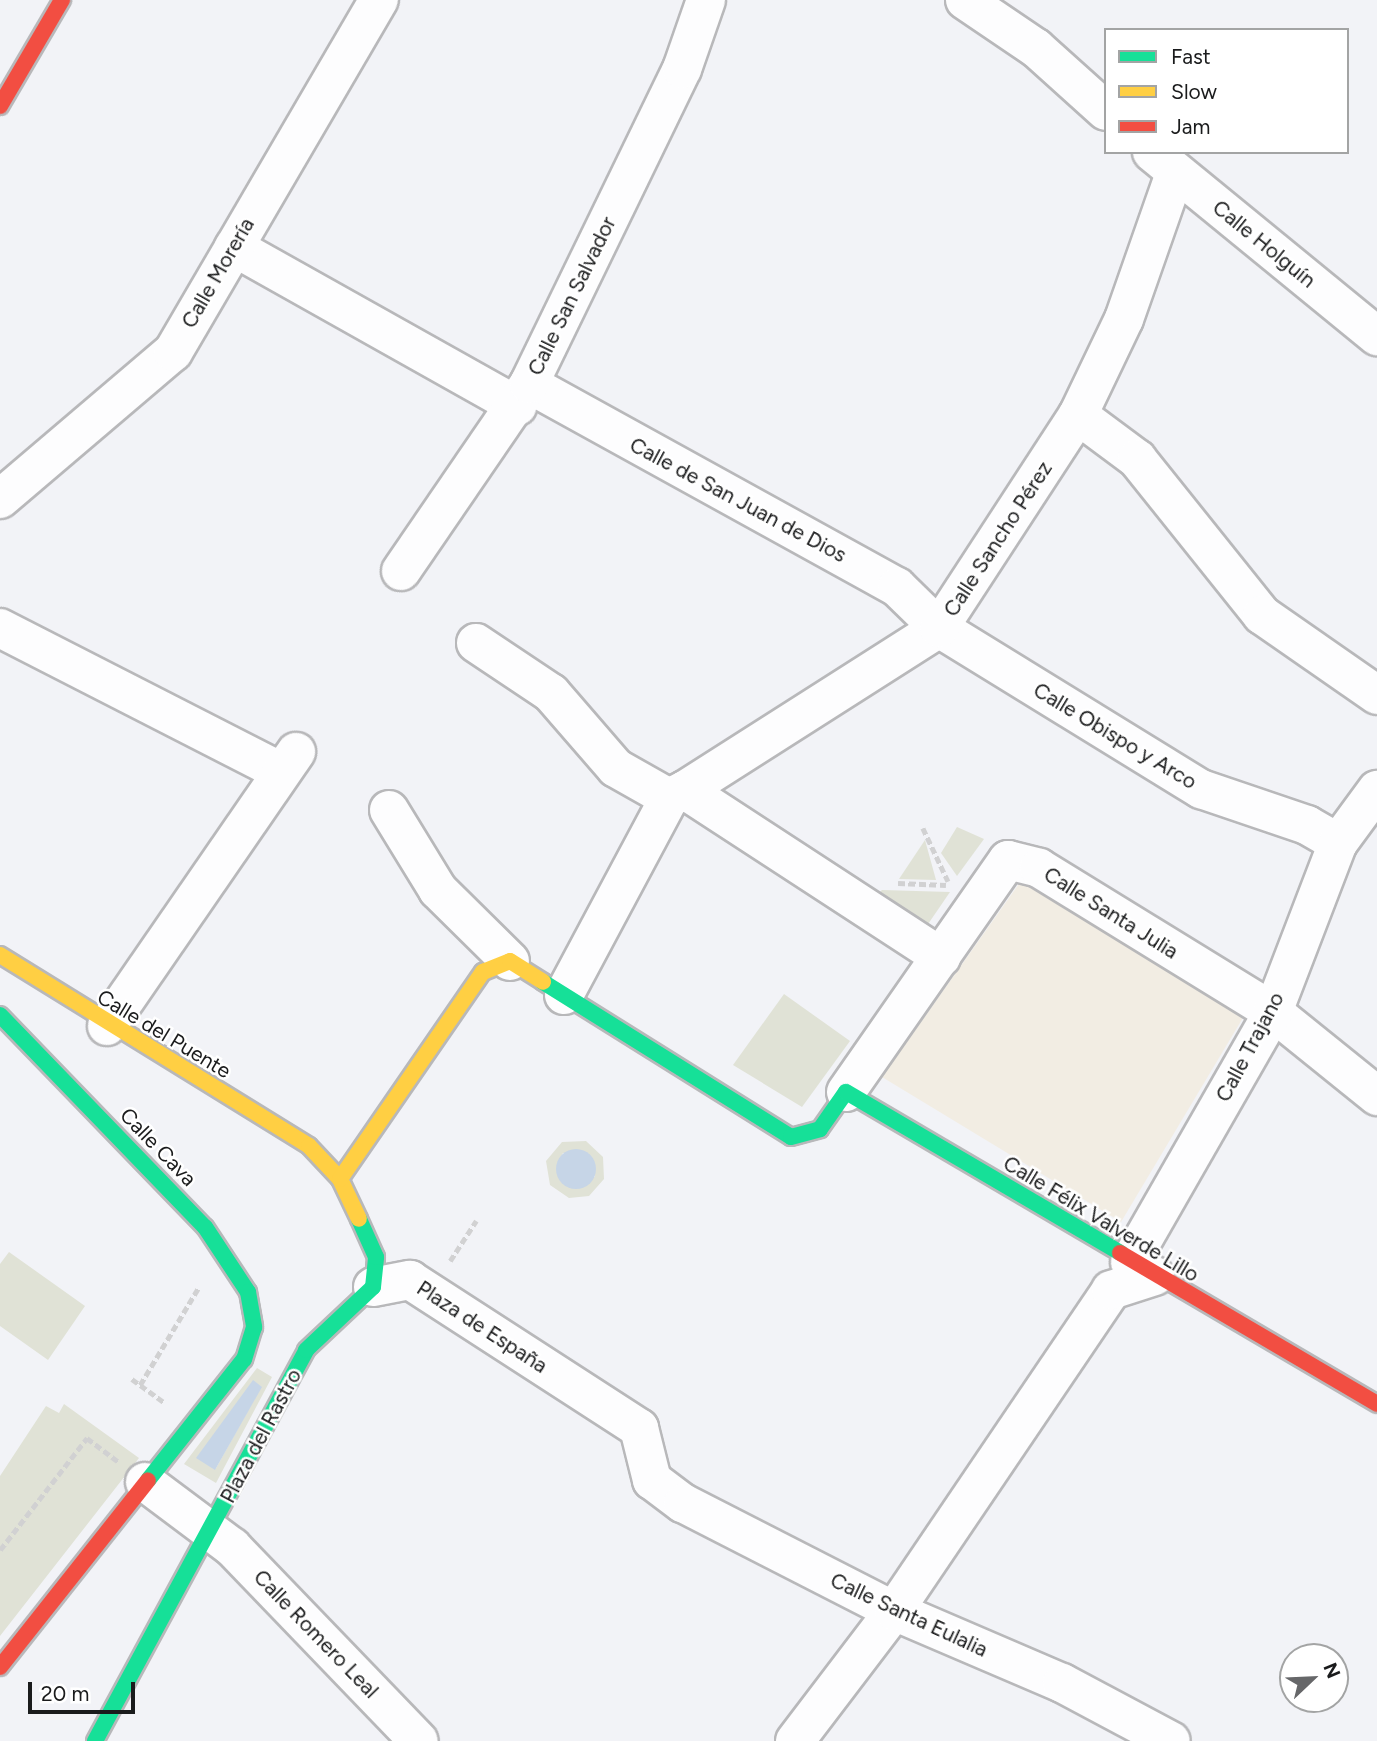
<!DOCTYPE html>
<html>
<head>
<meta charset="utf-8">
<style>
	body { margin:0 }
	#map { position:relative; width:1377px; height:1741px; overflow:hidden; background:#f2f3f7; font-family:Figtree,sans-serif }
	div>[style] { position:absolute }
	.education>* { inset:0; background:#f2ede3 }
	.green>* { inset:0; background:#e0e2d6 }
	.water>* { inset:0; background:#c6d5e7 }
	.round { border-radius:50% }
	.path>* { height:4.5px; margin-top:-2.25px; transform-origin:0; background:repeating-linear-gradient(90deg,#d1d1d2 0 7px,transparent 0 10.5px) }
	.roads { filter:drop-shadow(2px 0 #b8b8ba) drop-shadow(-2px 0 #b8b8ba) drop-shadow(0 2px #b8b8ba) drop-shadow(0 -2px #b8b8ba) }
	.street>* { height:38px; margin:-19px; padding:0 19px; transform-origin:19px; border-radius:19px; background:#fdfdfe }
	.fast>* { height:16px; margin:-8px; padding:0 8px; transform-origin:8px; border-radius:8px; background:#16e098 }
	.slow>* { height:16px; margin:-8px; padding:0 8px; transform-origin:8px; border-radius:8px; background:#ffcf43 }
	.jam>* { height:16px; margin:-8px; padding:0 8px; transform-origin:8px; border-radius:8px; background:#f24e42 }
	span { translate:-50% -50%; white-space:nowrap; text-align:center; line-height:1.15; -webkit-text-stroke:5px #fff; paint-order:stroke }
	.street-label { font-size:21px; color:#1a1b1c }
	.legend { position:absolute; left:1104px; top:28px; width:245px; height:126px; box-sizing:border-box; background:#fff; border:2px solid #a3a4a4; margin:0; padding:9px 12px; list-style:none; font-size:21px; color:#1a1b1c }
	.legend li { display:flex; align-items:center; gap:14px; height:35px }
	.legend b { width:35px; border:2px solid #a3a4a4 }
	.north { position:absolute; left:1279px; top:1643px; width:70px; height:70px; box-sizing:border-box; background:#fff; border:2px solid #a3a4a4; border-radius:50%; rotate:67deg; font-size:19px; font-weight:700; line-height:28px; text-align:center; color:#1a1b1c }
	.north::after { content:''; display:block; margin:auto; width:24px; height:32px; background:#666769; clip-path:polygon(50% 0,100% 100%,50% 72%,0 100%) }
	.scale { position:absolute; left:28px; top:1682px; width:107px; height:32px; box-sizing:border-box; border:4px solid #1a1b1c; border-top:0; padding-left:9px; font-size:21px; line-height:24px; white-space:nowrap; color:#1a1b1c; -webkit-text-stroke:5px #fff; paint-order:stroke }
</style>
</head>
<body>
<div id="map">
	<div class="education">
		<div style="clip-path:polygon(1026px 874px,1247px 1011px,1121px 1222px,882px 1077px)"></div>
	</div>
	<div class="green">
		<div style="clip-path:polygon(957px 827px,984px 839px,957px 876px,941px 853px)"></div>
		<div style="clip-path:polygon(925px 840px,936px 880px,899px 879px)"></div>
		<div style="clip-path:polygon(882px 890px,950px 892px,924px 930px,875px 896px)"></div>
		<div style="clip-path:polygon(784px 994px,850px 1041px,802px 1107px,733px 1065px)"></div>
		<div style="clip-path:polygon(evenodd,586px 1141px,603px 1157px,604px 1179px,589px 1196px,569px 1198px,550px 1185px,546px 1161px,562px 1142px,586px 1141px,563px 1153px,588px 1153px,595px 1177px,562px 1183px,557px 1164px,563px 1153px)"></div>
		<div style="clip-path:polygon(9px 1252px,85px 1306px,48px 1360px,0 1326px,0 1264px)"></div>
		<div style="clip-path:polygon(evenodd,257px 1368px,272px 1377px,216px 1483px,184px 1464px,257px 1368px,253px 1381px,261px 1387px,215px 1470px,253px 1381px)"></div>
		<div style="clip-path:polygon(64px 1404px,139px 1458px,0 1636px,0 1476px,46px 1406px,59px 1413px)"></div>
	</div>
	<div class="water">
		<div class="round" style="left:556px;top:1149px;width:40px;height:40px"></div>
		<div style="clip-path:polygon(253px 1380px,262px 1387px,215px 1470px,196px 1458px)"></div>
	</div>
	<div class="path">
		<div style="left:923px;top:828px;width:59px;rotate:64.7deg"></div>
		<div style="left:898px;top:883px;width:48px;rotate:2.4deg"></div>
		<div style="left:450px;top:1261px;width:48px;rotate:-57deg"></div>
		<div style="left:132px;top:1379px;width:41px;rotate:36deg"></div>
		<div style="left:140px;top:1385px;width:114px;rotate:-59deg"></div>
		<div style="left:0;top:1550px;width:142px;rotate:-52.2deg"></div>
		<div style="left:87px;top:1438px;width:39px;rotate:37deg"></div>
	</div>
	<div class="roads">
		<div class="street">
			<div style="left:965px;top:0;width:86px;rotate:34.1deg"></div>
			<div style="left:1036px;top:48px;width:94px;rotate:42deg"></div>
			<div style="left:1152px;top:152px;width:291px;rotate:39.3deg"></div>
			<div style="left:234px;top:247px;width:325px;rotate:29.3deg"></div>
			<div style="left:529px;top:384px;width:420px;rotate:28.9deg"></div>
			<div style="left:897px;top:587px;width:59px;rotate:44.3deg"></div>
			<div style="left:939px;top:628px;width:308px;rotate:31.6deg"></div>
			<div style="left:1201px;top:789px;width:112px;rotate:18.8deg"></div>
			<div style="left:1307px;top:825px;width:36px;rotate:30deg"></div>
			<div style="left:1078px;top:415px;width:74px;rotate:36.7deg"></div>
			<div style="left:1137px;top:459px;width:200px;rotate:51.3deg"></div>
			<div style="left:1262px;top:615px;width:140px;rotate:34.8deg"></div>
			<div style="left:0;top:499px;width:227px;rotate:-40.4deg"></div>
			<div style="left:173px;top:352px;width:408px;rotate:-59.7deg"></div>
			<div style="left:401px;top:571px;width:227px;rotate:-55.6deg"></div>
			<div style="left:529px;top:384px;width:350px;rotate:-64.1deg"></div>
			<div style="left:682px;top:69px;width:73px;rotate:-70.8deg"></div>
			<div style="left:0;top:628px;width:314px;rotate:27.1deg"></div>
			<div style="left:476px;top:643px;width:90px;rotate:33.7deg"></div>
			<div style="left:551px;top:693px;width:99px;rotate:49.1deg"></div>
			<div style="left:616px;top:768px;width:61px;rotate:29.5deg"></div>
			<div style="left:685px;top:790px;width:301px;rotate:-32.5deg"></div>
			<div style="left:939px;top:628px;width:254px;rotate:-56.9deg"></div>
			<div style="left:1078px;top:415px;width:106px;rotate:-64.4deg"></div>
			<div style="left:1124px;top:319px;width:155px;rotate:-70.7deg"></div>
			<div style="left:669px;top:798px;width:18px;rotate:-27deg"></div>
			<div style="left:685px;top:790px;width:306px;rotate:33.1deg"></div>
			<div style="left:389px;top:810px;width:94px;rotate:58.5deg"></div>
			<div style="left:438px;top:890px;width:101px;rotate:44.6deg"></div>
			<div style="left:564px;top:995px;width:223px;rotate:-61.9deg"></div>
			<div style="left:107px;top:1026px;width:333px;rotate:-55.4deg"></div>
			<div style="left:846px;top:1092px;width:283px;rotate:-55.1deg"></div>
			<div style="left:1008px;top:860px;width:32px;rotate:14deg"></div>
			<div style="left:1039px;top:868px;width:275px;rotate:31.6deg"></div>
			<div style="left:1273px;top:1012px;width:134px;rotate:38.9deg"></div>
			<div style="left:1130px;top:1262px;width:288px;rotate:-60.2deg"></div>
			<div style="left:1273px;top:1012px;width:181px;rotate:-69deg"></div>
			<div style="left:1338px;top:843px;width:66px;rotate:-53.7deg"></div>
			<div style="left:373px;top:1287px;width:38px;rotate:-11deg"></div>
			<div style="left:410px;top:1280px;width:273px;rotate:32.9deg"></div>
			<div style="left:639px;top:1428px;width:54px;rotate:76deg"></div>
			<div style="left:652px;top:1480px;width:39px;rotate:37deg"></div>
			<div style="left:683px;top:1503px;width:237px;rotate:27.1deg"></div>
			<div style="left:894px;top:1611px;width:183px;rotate:23.2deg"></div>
			<div style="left:1062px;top:1683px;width:123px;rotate:28deg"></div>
			<div style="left:145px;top:1482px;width:109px;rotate:36.8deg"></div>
			<div style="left:232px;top:1547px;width:269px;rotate:46.1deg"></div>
			<div style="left:795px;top:1741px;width:163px;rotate:-52.7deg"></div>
			<div style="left:894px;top:1611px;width:387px;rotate:-55.9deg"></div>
			<div style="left:1111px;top:1290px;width:46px;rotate:-17.7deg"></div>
		</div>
		<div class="fast">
			<div style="left:543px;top:982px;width:292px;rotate:32deg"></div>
			<div style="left:791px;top:1137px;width:30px;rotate:-15deg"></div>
			<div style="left:820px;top:1129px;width:45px;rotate:-54.9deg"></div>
			<div style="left:846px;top:1092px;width:318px;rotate:30.4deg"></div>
			<div style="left:0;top:1015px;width:295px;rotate:46deg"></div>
			<div style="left:205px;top:1227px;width:78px;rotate:56.5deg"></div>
			<div style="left:248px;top:1292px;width:36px;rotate:80deg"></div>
			<div style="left:254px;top:1327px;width:34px;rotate:107deg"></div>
			<div style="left:244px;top:1359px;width:154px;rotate:128.4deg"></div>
			<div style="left:95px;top:1741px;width:444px;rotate:-61.6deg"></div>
			<div style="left:306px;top:1350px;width:92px;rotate:-43.2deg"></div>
			<div style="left:373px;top:1287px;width:30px;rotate:-84deg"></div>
			<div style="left:376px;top:1257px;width:42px;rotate:-114.1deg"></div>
		</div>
		<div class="slow">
			<div style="left:0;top:955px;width:363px;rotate:31.7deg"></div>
			<div style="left:309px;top:1146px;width:45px;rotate:46.8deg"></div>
			<div style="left:340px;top:1179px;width:44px;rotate:64.6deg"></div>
			<div style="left:340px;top:1179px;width:252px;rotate:-55.4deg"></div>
			<div style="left:483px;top:972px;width:29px;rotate:-22deg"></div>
			<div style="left:510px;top:961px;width:39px;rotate:32deg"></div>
		</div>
		<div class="jam">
			<div style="left:0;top:106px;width:123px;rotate:-59.7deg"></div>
			<div style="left:1120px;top:1253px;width:298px;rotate:30.4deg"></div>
			<div style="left:0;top:1667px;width:238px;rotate:-51.6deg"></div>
		</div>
	</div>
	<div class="street-label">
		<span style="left:1264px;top:244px;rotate:39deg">Calle Holguín</span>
		<span style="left:218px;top:273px;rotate:-60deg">Calle Morería</span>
		<span style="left:572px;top:296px;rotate:-64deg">Calle San Salvador</span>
		<span style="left:738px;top:500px;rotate:28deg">Calle de San Juan de Dios</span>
		<span style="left:998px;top:539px;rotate:-57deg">Calle Sancho Pérez</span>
		<span style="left:1115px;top:736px;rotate:31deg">Calle Obispo y Arco</span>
		<span style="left:1111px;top:913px;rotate:32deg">Calle Santa Julia</span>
		<span style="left:164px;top:1034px;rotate:31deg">Calle del Puente</span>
		<span style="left:1250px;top:1047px;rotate:-62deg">Calle Trajano</span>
		<span style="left:158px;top:1147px;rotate:46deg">Calle Cava</span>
		<span style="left:1101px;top:1219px;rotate:31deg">Calle Félix Valverde Lillo</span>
		<span style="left:482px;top:1327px;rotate:33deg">Plaza de España</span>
		<span style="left:261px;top:1436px;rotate:-62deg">Plaza del Rastro</span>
		<span style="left:909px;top:1615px;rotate:25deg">Calle Santa Eulalia</span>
		<span style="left:316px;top:1634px;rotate:46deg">Calle Romero Leal</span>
	</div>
	<ul class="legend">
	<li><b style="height:9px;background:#16e098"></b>Fast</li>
	<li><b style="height:9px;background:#ffcf43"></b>Slow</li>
	<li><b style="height:9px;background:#f24e42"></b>Jam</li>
	</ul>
	<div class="north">N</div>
	<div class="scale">20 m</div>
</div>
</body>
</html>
